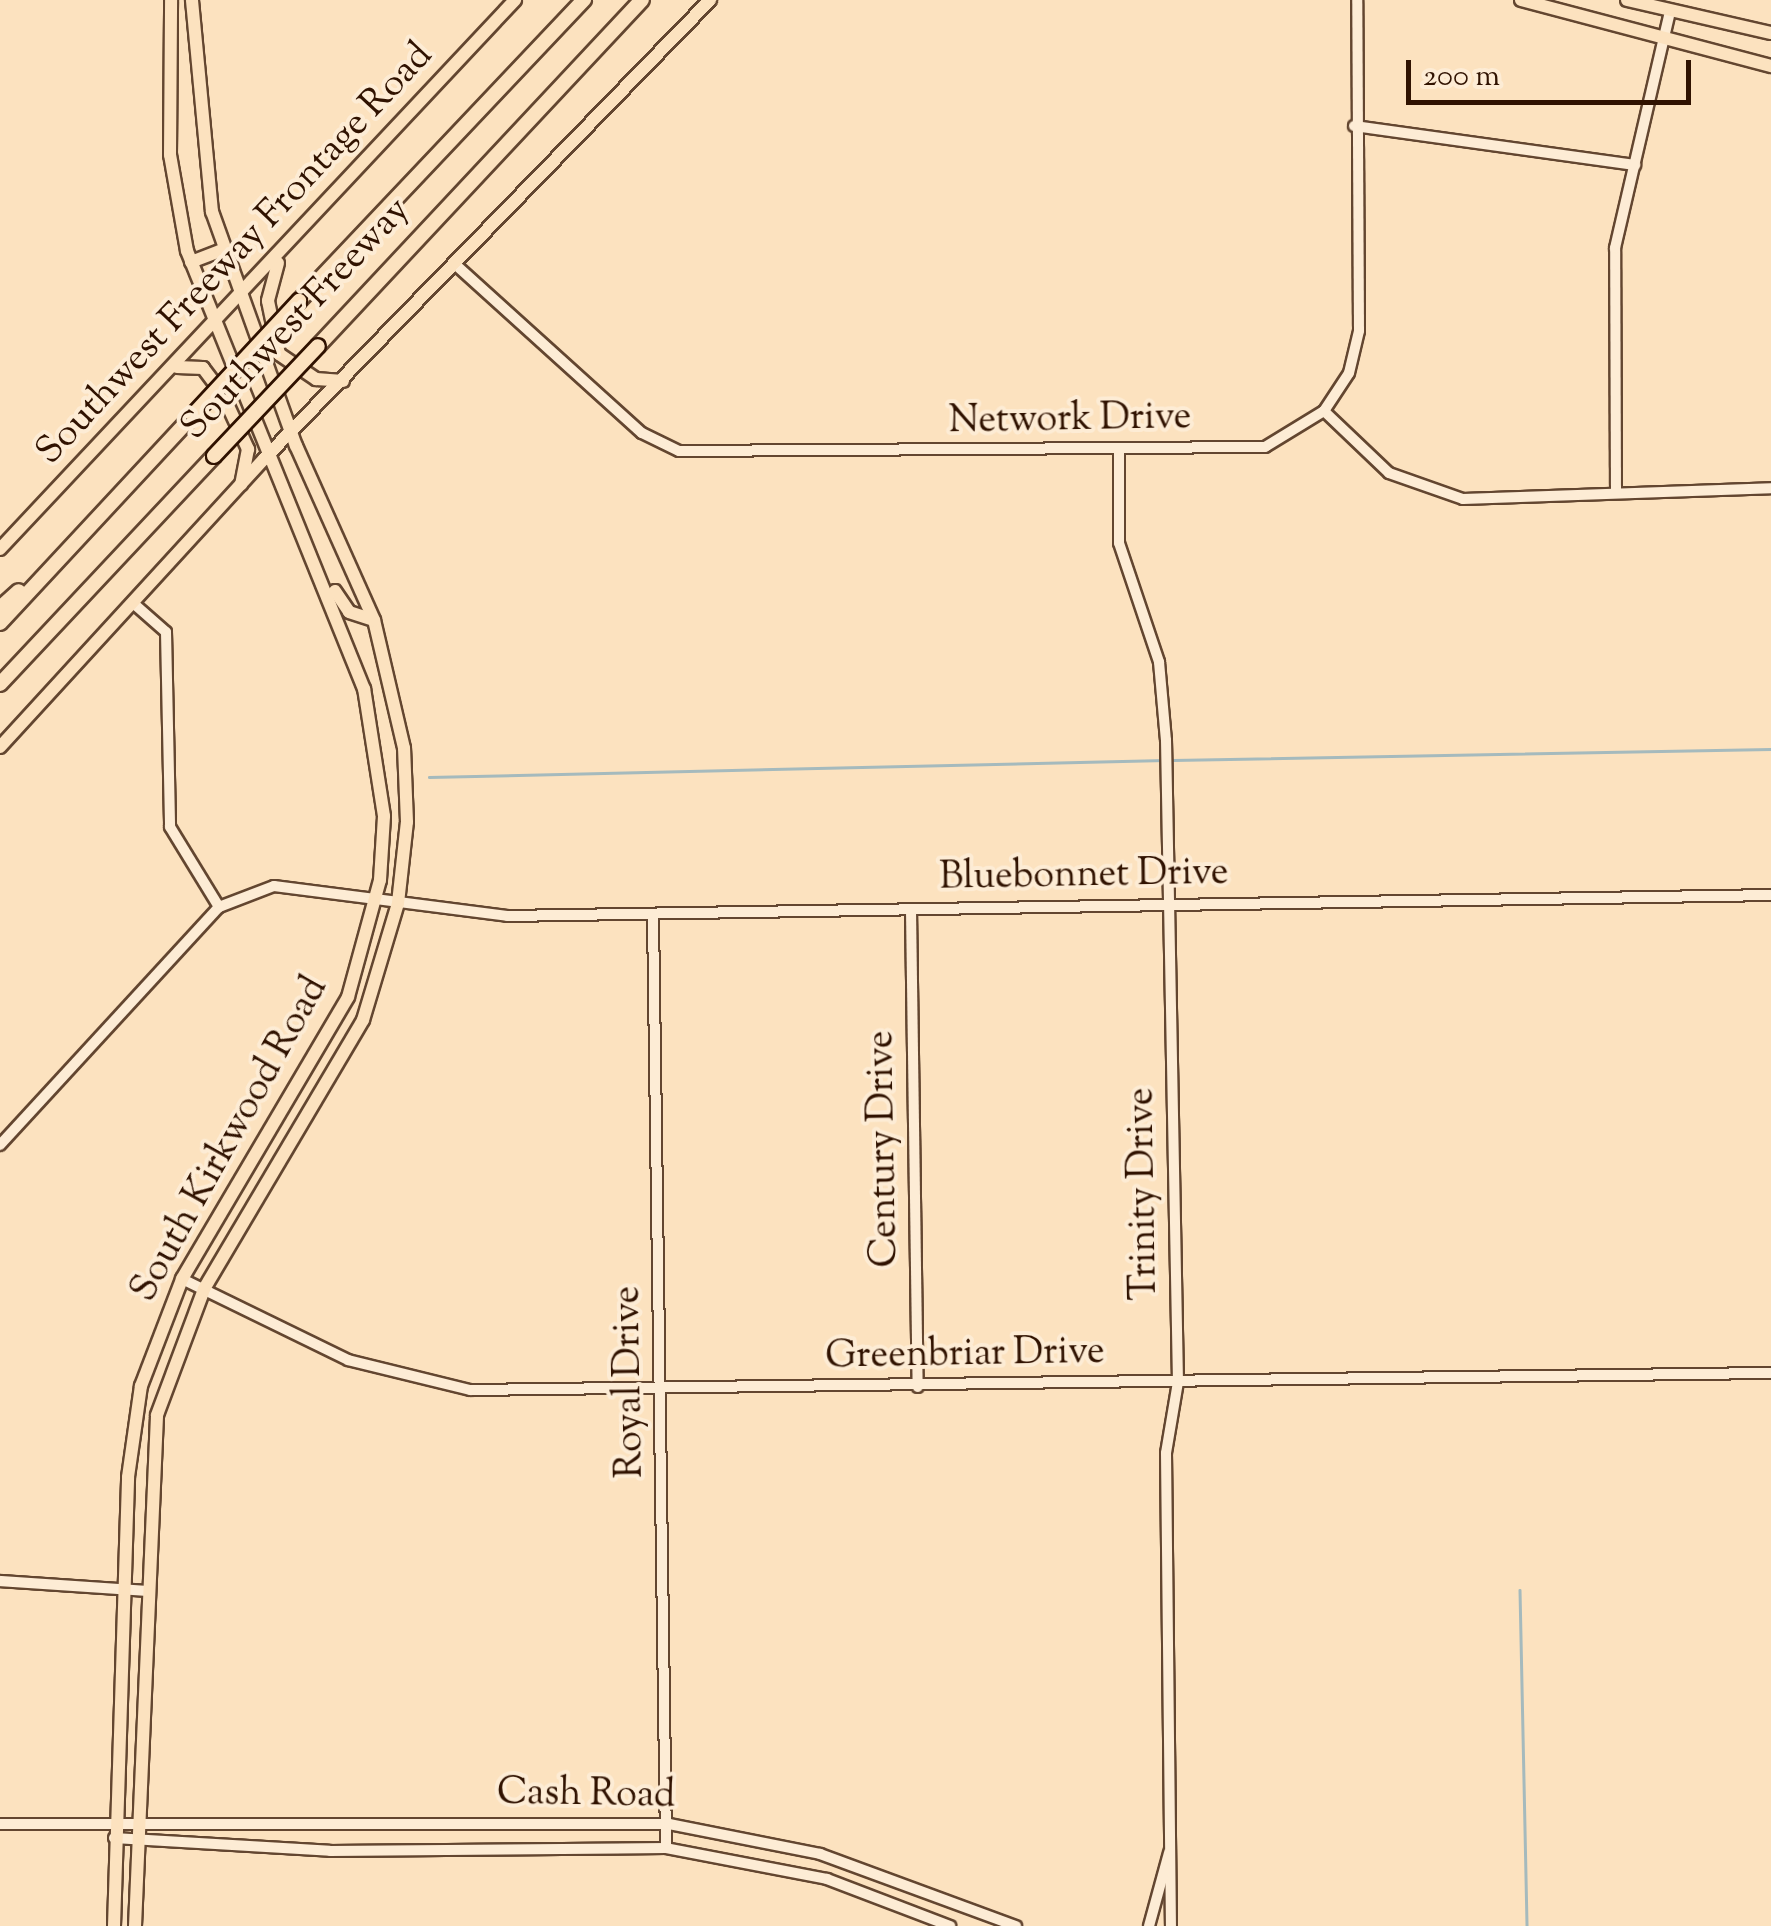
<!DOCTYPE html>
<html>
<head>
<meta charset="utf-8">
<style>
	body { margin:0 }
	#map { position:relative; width:1771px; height:1926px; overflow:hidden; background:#fce2bf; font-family:"Sorts Mill Goudy",serif }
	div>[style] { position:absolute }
	.stream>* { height:2.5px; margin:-1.25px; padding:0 1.25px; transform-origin:1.25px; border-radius:1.25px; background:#a5babd }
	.roads { filter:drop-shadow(2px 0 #634630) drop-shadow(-2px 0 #634630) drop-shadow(0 2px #634630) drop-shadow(0 -2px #634630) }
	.minor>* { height:10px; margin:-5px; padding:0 5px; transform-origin:5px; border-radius:5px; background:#fdecd5 }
	.major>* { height:12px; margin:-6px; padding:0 6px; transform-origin:6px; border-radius:6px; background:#fce2bf }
	.highway>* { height:14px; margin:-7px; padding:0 7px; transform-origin:7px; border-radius:7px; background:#fce2bf }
	.bridges { filter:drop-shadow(2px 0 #301200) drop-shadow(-2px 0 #301200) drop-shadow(0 2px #301200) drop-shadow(0 -2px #301200) }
	.highway-bridge>* { height:14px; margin:-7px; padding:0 7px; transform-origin:7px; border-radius:7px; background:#fce2bf }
	span { translate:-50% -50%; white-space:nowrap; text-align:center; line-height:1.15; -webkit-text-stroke:8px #fdecd5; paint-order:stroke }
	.street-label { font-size:38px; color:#301200 }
	.scale { position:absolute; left:1406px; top:60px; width:285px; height:45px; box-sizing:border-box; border:5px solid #301200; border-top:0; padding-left:12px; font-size:30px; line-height:35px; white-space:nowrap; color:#301200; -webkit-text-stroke:8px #fdecd5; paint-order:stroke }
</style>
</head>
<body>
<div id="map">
	<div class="stream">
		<div style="left:1173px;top:760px;width:598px;rotate:-1.05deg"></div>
		<div style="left:429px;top:777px;width:736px;rotate:-1.32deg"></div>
		<div style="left:1520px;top:1590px;width:336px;rotate:88.8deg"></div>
	</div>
	<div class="roads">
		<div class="minor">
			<div style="left:1354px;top:126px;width:284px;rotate:7.9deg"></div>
			<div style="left:457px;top:266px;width:249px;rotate:42.1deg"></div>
			<div style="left:642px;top:433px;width:41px;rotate:25.9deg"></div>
			<div style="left:679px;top:451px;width:586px;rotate:-0.39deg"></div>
			<div style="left:1265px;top:447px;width:69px;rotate:-31.4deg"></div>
			<div style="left:1324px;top:411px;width:45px;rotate:-56.7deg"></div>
			<div style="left:1349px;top:373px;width:43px;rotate:-76.6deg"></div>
			<div style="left:1359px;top:331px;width:331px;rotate:-90.3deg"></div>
			<div style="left:1324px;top:411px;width:90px;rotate:43.6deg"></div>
			<div style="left:1389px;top:473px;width:78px;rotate:19.4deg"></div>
			<div style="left:1463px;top:499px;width:308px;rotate:-2deg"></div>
			<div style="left:1119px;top:450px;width:93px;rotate:90deg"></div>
			<div style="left:1119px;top:543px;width:126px;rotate:71.4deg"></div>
			<div style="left:1159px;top:662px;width:78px;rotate:84.9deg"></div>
			<div style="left:1166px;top:740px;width:642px;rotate:88.93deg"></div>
			<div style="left:1178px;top:1382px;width:72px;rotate:99.6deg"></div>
			<div style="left:1166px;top:1453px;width:473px;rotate:89.4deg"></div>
			<div style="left:1616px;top:493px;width:245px;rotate:-90.2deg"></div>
			<div style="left:1615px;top:248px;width:242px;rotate:-76.9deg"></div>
			<div style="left:133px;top:603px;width:44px;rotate:41.3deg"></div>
			<div style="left:166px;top:632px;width:195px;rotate:88.8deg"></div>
			<div style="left:170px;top:827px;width:94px;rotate:58.5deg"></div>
			<div style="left:911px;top:910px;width:477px;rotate:89.2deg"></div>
			<div style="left:653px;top:915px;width:933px;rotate:89.2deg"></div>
			<div style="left:0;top:1145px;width:323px;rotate:-47.4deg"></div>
			<div style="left:219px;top:907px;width:59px;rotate:-20.9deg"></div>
			<div style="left:274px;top:886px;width:235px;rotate:7.3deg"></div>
			<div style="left:507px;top:916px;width:1264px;rotate:-0.95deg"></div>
			<div style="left:182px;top:1279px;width:185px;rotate:26deg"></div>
			<div style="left:348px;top:1360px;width:126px;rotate:13.8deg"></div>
			<div style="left:470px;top:1390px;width:1301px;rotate:-0.75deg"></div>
			<div style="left:0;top:1581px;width:147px;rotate:3.9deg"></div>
			<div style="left:0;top:1824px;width:669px"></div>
			<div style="left:669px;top:1824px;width:154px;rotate:11.2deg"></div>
			<div style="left:820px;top:1854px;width:209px;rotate:20.2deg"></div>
			<div style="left:114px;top:1838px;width:216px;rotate:3.4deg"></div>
			<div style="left:330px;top:1851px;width:336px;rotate:-0.5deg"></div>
			<div style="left:666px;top:1848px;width:164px;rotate:10.9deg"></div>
			<div style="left:827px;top:1879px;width:132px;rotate:20.9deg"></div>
			<div style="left:1149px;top:1926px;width:76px;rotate:-74.7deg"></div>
		</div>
		<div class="major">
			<div style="left:1521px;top:0;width:259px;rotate:14.8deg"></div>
			<div style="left:1627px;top:0;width:148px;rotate:12.9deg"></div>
			<div style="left:191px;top:262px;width:33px;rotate:-21deg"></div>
			<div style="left:278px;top:263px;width:39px;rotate:105deg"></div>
			<div style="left:268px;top:301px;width:54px;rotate:78.3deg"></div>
			<div style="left:279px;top:354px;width:45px;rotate:34deg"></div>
			<div style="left:316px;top:379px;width:27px;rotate:4deg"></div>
			<div style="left:177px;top:367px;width:26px;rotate:2deg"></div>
			<div style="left:203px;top:368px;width:34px;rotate:53deg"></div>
			<div style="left:223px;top:395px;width:60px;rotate:65.2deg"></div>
			<div style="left:248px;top:449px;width:36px;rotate:101deg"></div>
			<div style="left:0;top:549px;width:753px;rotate:-46.83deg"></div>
			<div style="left:335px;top:591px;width:25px;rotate:56deg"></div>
			<div style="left:349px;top:612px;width:26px;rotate:18deg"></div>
			<div style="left:0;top:747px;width:391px;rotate:-47.5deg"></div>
			<div style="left:264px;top:459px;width:640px;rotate:-45.82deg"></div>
			<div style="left:114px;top:1926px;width:449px;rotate:-88.2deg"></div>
			<div style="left:128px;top:1477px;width:92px;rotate:-81.9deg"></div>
			<div style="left:141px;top:1386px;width:115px;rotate:-69deg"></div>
			<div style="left:182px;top:1279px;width:327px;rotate:-59.5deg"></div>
			<div style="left:348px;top:997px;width:121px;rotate:-74.7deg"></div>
			<div style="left:380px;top:880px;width:64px;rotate:-86.4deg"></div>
			<div style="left:384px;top:816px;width:129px;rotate:-98.9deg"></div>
			<div style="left:364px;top:689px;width:472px;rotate:-112deg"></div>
			<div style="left:187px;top:251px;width:97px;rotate:-100deg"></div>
			<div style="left:170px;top:155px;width:155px;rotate:-89.6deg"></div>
			<div style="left:135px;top:1926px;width:511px;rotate:-87.53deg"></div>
			<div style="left:157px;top:1415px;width:134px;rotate:-69.5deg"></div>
			<div style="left:204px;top:1289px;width:312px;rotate:-59.4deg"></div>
			<div style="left:363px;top:1020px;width:122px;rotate:-73.3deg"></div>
			<div style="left:398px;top:903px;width:81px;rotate:-83.7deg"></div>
			<div style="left:407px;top:822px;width:74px;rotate:-92.3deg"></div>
			<div style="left:404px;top:748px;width:131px;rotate:-103.2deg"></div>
			<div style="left:374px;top:620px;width:191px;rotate:-114.1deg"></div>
			<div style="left:296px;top:446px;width:249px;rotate:-109.7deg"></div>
			<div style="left:212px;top:212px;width:213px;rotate:-95.4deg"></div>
		</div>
		<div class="highway">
			<div style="left:299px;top:301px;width:415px;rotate:-46.6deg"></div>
			<div style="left:318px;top:346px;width:474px;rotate:-46.9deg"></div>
			<div style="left:0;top:608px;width:25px;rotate:-42deg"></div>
			<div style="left:0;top:623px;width:284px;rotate:-47.1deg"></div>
			<div style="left:0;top:684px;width:313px;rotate:-46.8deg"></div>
		</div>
	</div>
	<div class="bridges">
		<div class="highway-bridge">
			<div style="left:193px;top:415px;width:156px;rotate:-47.1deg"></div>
			<div style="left:214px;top:456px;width:151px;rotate:-46.6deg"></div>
		</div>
	</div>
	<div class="street-label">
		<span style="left:236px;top:255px;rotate:-47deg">Southwest Freeway Frontage Road</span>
		<span style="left:297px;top:320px;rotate:-47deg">Southwest Freeway</span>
		<span style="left:1070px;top:421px;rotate:-1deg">Network Drive</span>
		<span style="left:1084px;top:877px;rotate:-1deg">Bluebonnet Drive</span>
		<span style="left:231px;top:1140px;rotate:-61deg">South Kirkwood Road</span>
		<span style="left:885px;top:1149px;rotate:-91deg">Century Drive</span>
		<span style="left:1145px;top:1194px;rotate:-91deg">Trinity Drive</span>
		<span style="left:965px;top:1356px;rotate:-1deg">Greenbriar Drive</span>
		<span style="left:631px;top:1382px;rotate:-91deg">Royal Drive</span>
		<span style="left:586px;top:1796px;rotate:1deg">Cash Road</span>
	</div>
	<div class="scale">200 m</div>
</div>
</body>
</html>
